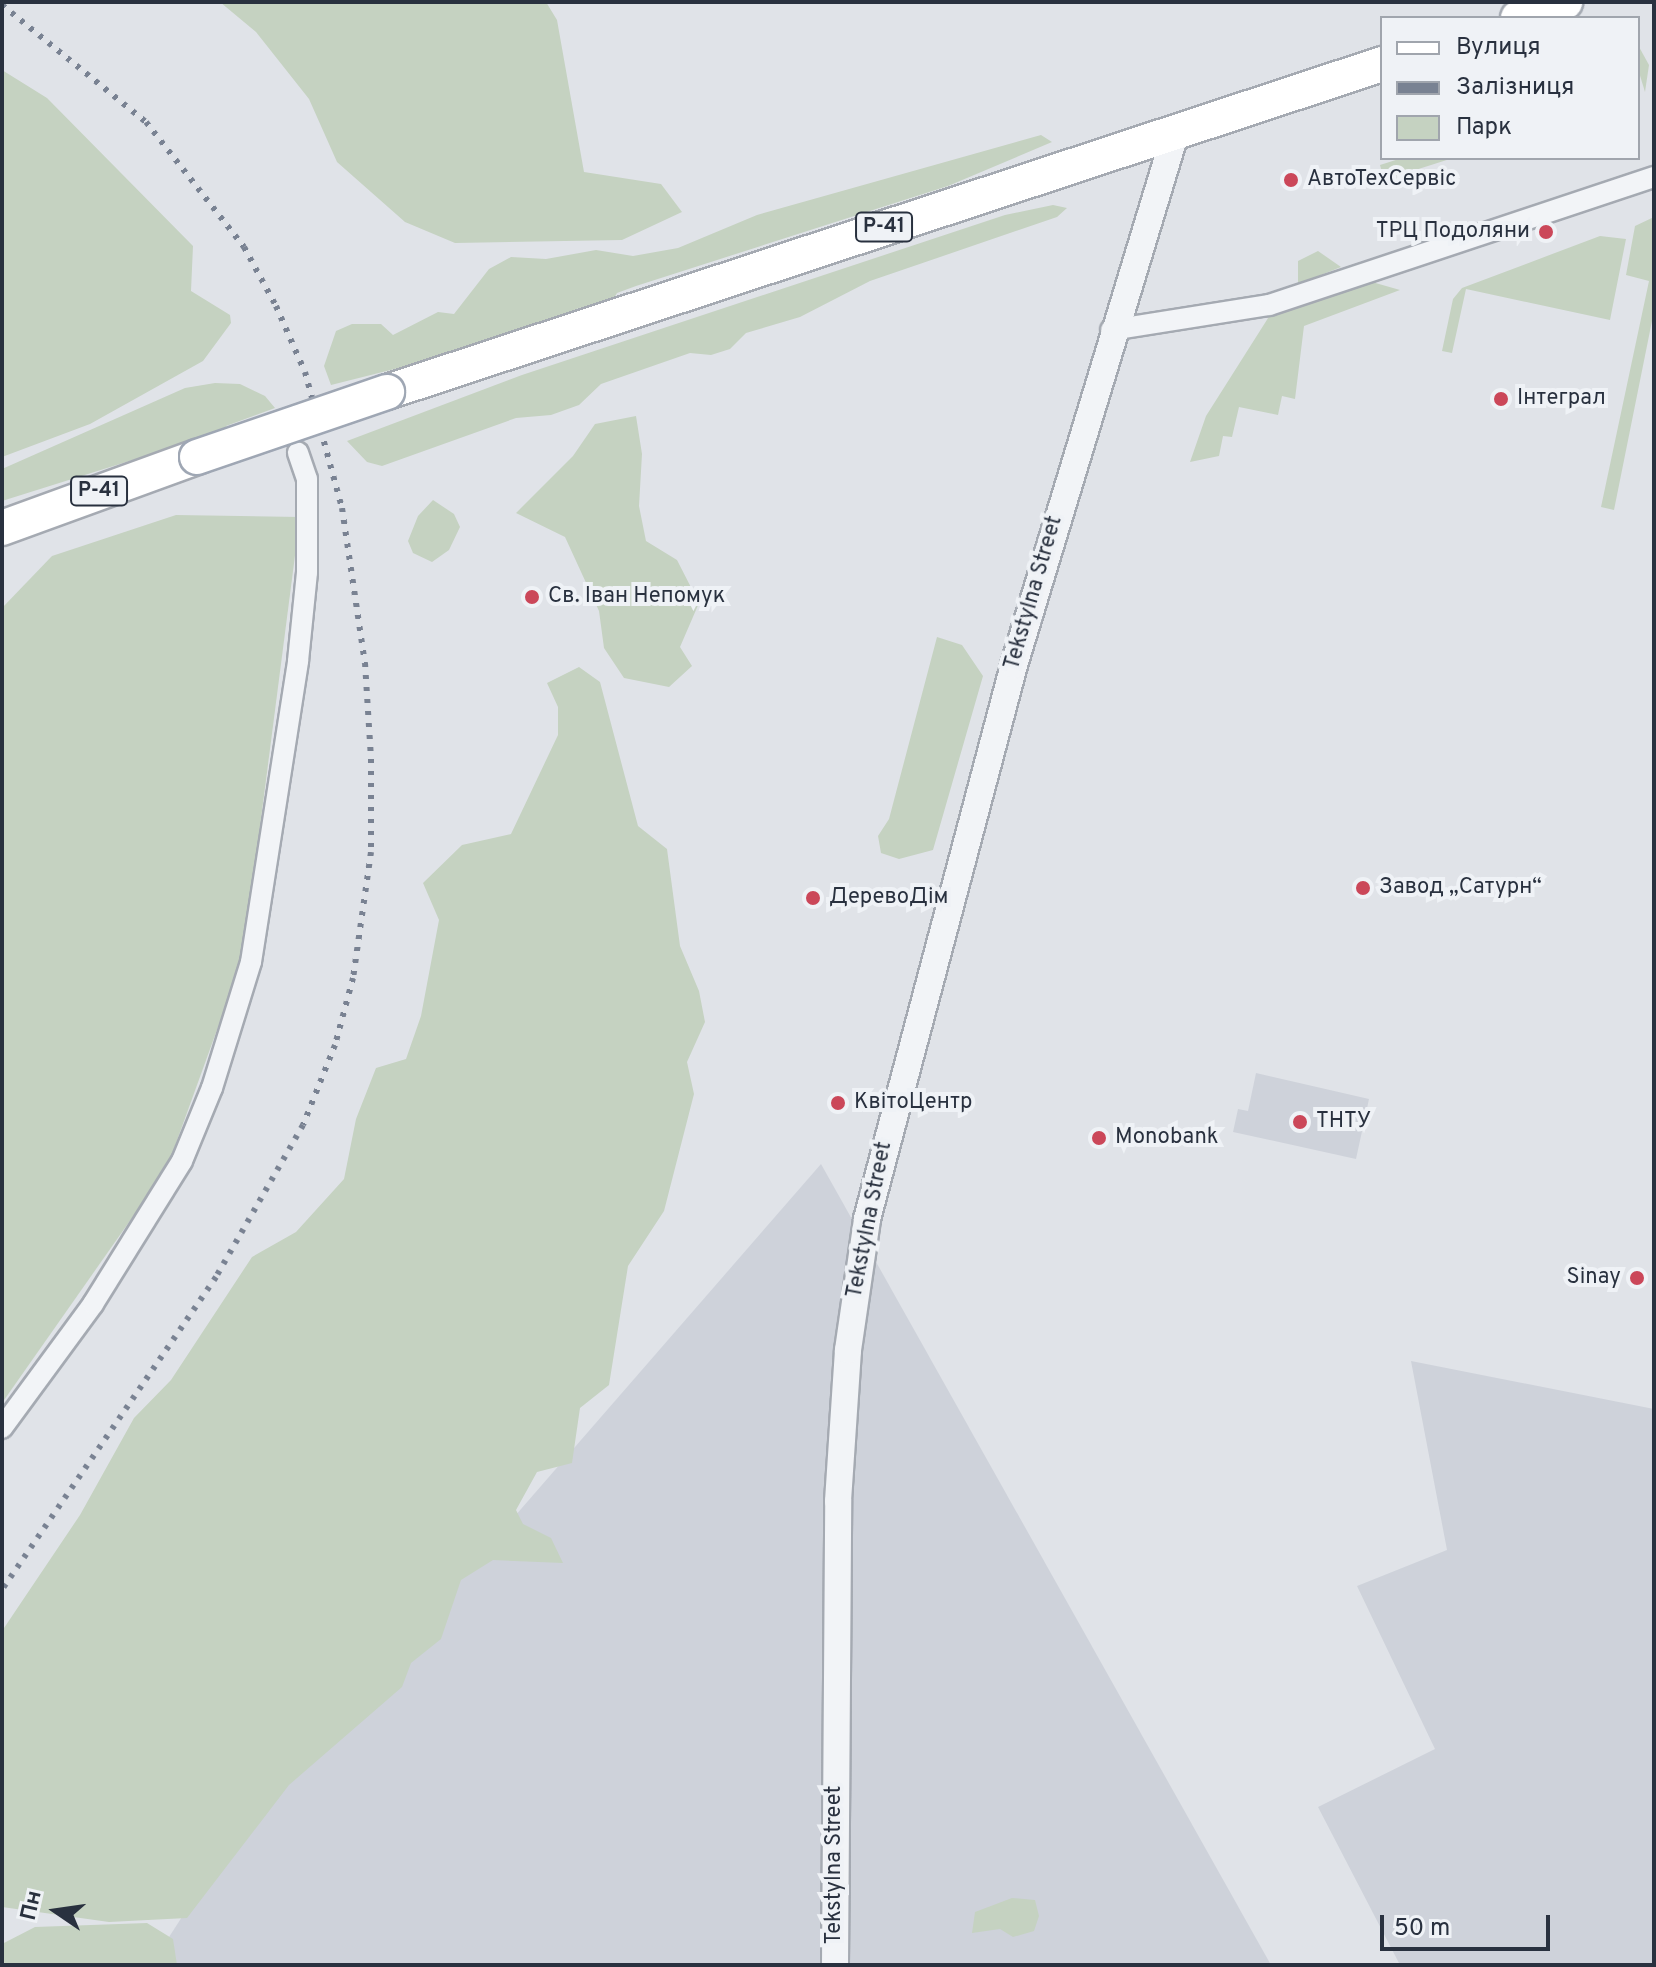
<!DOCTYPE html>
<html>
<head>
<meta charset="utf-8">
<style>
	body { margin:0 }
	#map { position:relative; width:1656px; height:1967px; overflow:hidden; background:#e0e3e8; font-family:Overpass,sans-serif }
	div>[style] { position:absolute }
	.built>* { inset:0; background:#ced2da }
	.green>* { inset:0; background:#c5d2c1 }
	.roads { filter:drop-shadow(2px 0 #a5aab2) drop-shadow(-2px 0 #a5aab2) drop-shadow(0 2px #a5aab2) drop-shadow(0 -2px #a5aab2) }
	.minor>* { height:20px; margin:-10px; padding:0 10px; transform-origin:10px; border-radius:10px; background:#f2f4f7 }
	.tertiary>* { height:26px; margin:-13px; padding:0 13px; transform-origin:13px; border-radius:13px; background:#f2f4f7 }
	.primary>* { height:34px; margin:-17px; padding:0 17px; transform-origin:17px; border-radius:17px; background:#fff }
	.rail>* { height:6px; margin-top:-3px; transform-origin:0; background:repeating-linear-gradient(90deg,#798292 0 4px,transparent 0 12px) }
	.bridges { filter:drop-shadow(2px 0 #9fa7b4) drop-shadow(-2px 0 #9fa7b4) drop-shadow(0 2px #9fa7b4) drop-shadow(0 -2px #9fa7b4) }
	.primary-bridge>* { height:34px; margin:-17px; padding:0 17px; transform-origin:17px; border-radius:17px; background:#fff }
	.dots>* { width:22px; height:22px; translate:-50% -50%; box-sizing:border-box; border:4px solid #eff2f6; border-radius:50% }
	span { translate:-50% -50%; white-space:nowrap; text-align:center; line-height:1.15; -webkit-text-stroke:8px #eff2f6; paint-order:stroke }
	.shield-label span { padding:2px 6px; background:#eff2f6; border:2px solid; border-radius:6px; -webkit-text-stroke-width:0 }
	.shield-label { font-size:20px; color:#29313f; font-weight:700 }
	.poi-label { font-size:22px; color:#29313f }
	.left { translate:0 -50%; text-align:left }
	.right { translate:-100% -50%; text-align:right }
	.street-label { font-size:22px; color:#29313f }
	.frame { position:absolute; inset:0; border:4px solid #29313f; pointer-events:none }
	.legend { position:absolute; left:1380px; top:16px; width:260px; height:144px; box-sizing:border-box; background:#eff2f6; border:2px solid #a0a5ad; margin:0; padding:10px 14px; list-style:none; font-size:24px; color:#29313f }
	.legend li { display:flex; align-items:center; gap:16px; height:40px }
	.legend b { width:40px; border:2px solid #a0a5ad }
	.north { position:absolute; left:16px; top:1871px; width:80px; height:80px; -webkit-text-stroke:6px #eff2f6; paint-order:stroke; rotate:283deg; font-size:22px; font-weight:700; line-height:32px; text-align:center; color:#29313f }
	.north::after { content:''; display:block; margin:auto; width:28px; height:36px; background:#29313f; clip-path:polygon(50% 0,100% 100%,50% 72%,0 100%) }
	.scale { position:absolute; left:1380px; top:1915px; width:170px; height:36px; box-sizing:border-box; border:4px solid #29313f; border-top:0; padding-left:10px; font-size:24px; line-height:28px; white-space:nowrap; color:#29313f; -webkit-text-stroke:6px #eff2f6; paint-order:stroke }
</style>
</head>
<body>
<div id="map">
	<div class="built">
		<div style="clip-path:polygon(1256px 1073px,1369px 1099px,1356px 1159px,1233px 1132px,1238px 1109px,1248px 1111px)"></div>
		<div style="clip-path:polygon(821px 1164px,1271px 1965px,151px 1965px,227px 1847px)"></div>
		<div style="clip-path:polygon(1411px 1361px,1654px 1409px,1654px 1965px,1400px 1965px,1318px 1807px,1435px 1749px,1357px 1586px,1447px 1550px)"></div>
	</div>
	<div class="green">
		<div style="clip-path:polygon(220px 2px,546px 2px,557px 20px,584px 172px,661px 184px,682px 212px,622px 240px,455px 243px,405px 222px,337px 162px,309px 99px,256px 32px)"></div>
		<div style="clip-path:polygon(1638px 45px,1649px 65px,1645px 92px,1638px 69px)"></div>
		<div style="clip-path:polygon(2px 70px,47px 98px,193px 246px,191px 291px,230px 315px,231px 323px,203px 361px,90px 424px,2px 457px)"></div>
		<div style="clip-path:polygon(1041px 135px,1052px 142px,948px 186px,636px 286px,617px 293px,611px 303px,579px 308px,490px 345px,331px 385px,324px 366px,336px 331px,352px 324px,381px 324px,393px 335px,438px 312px,454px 314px,489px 269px,511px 257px,546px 259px,596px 250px,633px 256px,678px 248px,757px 215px)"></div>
		<div style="clip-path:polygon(1402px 158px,1453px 158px,1384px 180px,1380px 165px)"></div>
		<div style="clip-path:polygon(1053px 205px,1067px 208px,1057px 217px,870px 281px,800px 317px,746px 333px,730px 349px,711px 355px,690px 353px,601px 384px,579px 405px,551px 415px,516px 418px,382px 466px,367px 462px,347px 441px,522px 375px,1005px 215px)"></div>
		<div style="clip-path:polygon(1654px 217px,1654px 311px,1614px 510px,1601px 507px,1649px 281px,1626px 275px,1635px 226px)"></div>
		<div style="clip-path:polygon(1600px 236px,1626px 239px,1610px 320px,1466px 289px,1452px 353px,1442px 351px,1453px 299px,1462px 288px)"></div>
		<div style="clip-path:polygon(1318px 251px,1341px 267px,1298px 284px,1298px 261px)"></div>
		<div style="clip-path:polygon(1372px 282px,1400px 290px,1304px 326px,1295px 399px,1282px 396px,1278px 415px,1239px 407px,1232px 437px,1223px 436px,1219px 456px,1190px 462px,1206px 416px,1270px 315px)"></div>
		<div style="clip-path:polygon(215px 383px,240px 384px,265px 396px,275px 408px,226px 426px,228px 430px,2px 501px,2px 469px,185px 388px)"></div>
		<div style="clip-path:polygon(636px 416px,642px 454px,639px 506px,646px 541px,677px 560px,699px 603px,680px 647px,692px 666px,669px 687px,624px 678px,604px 648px,599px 611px,565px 537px,516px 513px,573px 456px,595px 424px)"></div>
		<div style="clip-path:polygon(433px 500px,454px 514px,460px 527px,449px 550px,432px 562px,413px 553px,408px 541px,418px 516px)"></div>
		<div style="clip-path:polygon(176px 515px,300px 517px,243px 958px,167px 1168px,2px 1403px,2px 608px,52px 556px)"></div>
		<div style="clip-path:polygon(937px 637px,962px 645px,983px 676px,933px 850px,899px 859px,881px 853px,878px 836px,889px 819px)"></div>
		<div style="clip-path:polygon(579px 667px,600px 682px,638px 826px,667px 849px,680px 946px,699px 991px,705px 1022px,687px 1062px,694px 1094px,664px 1211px,628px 1266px,609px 1385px,580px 1408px,572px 1463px,537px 1472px,516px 1510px,523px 1524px,551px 1538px,563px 1563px,493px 1560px,461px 1580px,441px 1639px,411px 1663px,402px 1687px,289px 1785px,187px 1918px,109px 1922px,2px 1907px,2px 1631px,80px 1515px,134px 1418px,171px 1380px,252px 1257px,296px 1232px,344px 1179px,356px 1119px,376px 1068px,406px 1059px,421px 1016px,439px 920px,423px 883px,462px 845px,511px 834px,558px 735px,558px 707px,547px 683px)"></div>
		<div style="clip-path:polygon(1012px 1898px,1035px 1900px,1039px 1916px,1034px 1931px,1013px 1937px,1000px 1929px,972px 1933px,975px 1912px)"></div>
		<div style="clip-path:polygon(147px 1923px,173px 1939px,177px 1965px,2px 1965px,2px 1944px,35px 1927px)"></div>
	</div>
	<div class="roads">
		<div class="minor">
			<div style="left:1111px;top:330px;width:160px;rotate:-9deg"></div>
			<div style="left:1269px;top:305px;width:406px;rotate:-18.4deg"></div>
			<div style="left:2px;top:1428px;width:154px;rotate:-53.7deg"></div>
			<div style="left:93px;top:1304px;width:168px;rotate:-58.1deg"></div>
			<div style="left:182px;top:1161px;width:79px;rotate:-67.7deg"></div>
			<div style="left:212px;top:1088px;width:132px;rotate:-72.8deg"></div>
			<div style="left:251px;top:962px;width:305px;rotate:-81.1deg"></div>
			<div style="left:298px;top:661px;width:89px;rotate:-84.2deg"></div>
			<div style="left:307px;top:572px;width:93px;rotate:-90deg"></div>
			<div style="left:307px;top:479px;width:28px;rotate:-109deg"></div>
		</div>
		<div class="tertiary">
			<div style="left:835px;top:1965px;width:464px;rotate:-89.6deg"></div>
			<div style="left:838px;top:1501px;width:151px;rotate:-86.2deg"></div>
			<div style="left:848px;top:1350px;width:132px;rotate:-81.7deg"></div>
			<div style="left:867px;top:1219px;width:573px;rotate:-75.14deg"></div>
			<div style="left:1014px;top:665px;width:558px;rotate:-73.12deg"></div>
		</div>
		<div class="primary">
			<div style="left:1518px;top:18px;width:50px;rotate:-18.8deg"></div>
			<div style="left:387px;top:392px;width:1048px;rotate:-18.24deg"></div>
			<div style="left:2px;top:528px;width:208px;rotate:-20deg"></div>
		</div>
	</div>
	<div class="rail">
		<div style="left:2px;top:5px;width:186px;rotate:39.1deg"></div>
		<div style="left:146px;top:122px;width:159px;rotate:51.9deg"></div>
		<div style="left:244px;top:247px;width:67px;rotate:61.5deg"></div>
		<div style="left:276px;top:306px;width:72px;rotate:66.3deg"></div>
		<div style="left:305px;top:372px;width:141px;rotate:74.8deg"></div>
		<div style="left:342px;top:508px;width:157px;rotate:81.6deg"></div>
		<div style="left:365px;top:663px;width:96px;rotate:86.4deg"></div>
		<div style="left:371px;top:759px;width:93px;rotate:90deg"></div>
		<div style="left:371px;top:852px;width:127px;rotate:98.1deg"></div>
		<div style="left:353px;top:978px;width:69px;rotate:105deg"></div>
		<div style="left:335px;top:1045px;width:86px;rotate:111.8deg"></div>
		<div style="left:303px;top:1125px;width:175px;rotate:119.8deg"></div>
		<div style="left:216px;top:1277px;width:378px;rotate:124.4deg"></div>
	</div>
	<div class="bridges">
		<div class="primary-bridge">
			<div style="left:197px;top:457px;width:201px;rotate:-18.9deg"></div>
		</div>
	</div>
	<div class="dots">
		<div style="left:1291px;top:180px;background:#cb4759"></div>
		<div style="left:1546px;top:232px;background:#cb4759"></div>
		<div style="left:1501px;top:399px;background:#cb4759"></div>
		<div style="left:532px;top:597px;background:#cb4759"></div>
		<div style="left:1363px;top:888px;background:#cb4759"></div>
		<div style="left:813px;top:898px;background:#cb4759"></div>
		<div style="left:838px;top:1103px;background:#cb4759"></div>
		<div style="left:1300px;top:1122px;background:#cb4759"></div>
		<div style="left:1099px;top:1138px;background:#cb4759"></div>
		<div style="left:1637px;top:1278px;background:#cb4759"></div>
	</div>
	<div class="shield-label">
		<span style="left:884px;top:227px">Р-41</span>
		<span style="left:99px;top:491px">Р-41</span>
	</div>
	<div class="poi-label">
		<span class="left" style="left:1307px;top:180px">АвтоТехСервіс</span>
		<span class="right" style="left:1530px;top:232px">ТРЦ Подоляни</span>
		<span class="left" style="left:1517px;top:399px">Інтеграл</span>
		<span class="left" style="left:548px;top:597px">Св. Іван Непомук</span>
		<span class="left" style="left:1379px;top:888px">Завод „Сатурн“</span>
		<span class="left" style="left:829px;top:898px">ДеревоДім</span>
		<span class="left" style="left:854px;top:1103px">КвітоЦентр</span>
		<span class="left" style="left:1316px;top:1122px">ТНТУ</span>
		<span class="left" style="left:1115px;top:1138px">Monobank</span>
		<span class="right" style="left:1621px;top:1278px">Sinay</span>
	</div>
	<div class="street-label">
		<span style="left:1034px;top:593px;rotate:-74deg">Tekstylna Street</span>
		<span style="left:870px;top:1220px;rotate:-79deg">Tekstylna Street</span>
		<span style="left:835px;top:1865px;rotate:-90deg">Tekstylna Street</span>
	</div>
	<div class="frame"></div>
	<ul class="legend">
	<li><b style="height:10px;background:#fff"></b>Вулиця</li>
	<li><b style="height:10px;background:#798292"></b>Залізниця</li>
	<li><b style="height:22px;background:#c5d2c1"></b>Парк</li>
	</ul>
	<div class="north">Пн</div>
	<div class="scale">50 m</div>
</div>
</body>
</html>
